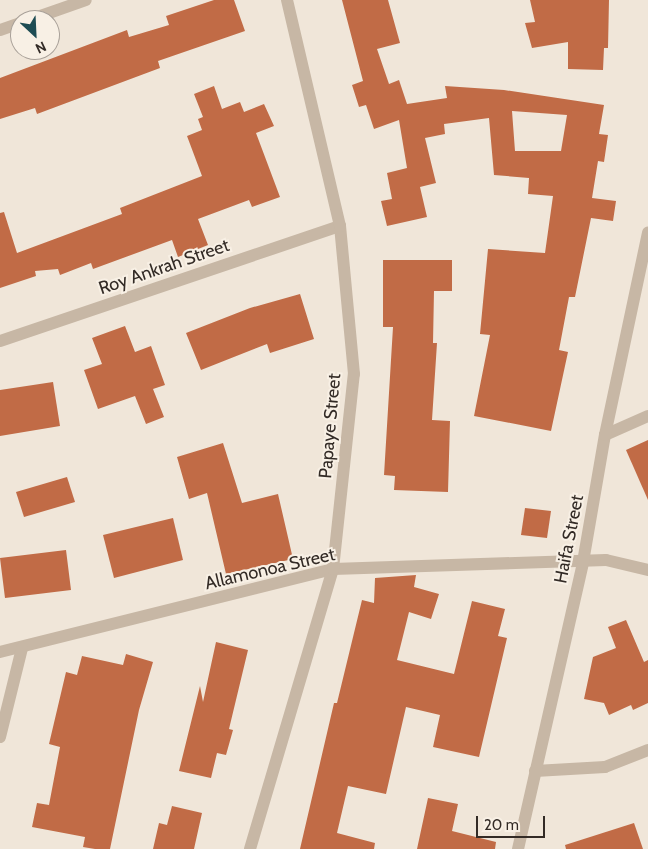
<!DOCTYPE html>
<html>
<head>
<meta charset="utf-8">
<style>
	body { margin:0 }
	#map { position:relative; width:648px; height:849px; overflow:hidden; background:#f0e6d9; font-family:Cabin,sans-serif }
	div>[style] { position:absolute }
	.building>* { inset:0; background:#c16b46 }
	.minor>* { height:12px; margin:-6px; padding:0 6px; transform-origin:6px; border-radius:6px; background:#c7b7a5 }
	span { translate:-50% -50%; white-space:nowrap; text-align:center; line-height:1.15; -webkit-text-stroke:4px #f8f0e5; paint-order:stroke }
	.street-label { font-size:18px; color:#332b26 }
	.north { position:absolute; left:10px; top:10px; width:50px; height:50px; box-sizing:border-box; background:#f8f0e5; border:1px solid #a9a199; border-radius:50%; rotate:155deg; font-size:14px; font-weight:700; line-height:20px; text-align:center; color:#332b26 }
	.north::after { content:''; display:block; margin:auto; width:18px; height:22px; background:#1e4c53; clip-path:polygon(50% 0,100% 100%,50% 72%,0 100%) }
	.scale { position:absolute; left:476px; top:816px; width:69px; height:22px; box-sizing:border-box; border:2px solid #332b26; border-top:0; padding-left:6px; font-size:15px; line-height:18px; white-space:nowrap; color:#332b26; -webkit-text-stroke:4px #f8f0e5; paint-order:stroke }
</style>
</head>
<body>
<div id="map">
	<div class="building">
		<div style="clip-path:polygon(214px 0,234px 0,245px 31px,158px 61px,160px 68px,37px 114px,35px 108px,0 119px,0 78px,127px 30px,129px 37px,169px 25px,166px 16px)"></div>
		<div style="clip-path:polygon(evenodd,342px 0,388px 0,400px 43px,377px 49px,389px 84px,399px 80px,407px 104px,447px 98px,445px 86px,504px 90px,604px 105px,599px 134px,608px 135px,604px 162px,598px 161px,592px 198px,616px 201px,613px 221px,591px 218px,575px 297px,569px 297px,559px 350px,568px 352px,551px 431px,474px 416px,490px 335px,480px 334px,488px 249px,545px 253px,553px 196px,528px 194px,529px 178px,494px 175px,489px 118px,444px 124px,445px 134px,425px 138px,436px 183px,420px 187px,427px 217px,387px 226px,381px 201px,392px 199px,387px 173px,407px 168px,399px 120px,374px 129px,366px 105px,359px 107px,352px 85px,363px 81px,342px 0,512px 111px,567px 115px,561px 151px,515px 151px,512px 111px)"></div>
		<div style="clip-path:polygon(530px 0,609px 0,608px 48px,604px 48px,603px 70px,568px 69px,568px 42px,532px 48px,525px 23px,535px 22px)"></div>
		<div style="clip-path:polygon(214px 86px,222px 109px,240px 102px,244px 112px,264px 104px,274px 126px,256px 133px,280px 197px,252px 207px,249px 200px,198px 219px,208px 245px,178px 257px,172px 240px,93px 269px,91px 263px,60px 275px,58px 269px,35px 271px,36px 276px,0 288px,0 213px,4px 212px,17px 253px,122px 214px,120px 208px,202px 176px,187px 136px,202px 130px,198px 119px,203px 117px,194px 94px)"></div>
		<div style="clip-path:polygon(383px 260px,452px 260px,452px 291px,434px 291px,433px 343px,437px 343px,432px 420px,450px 421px,448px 492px,394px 490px,395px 476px,384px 475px,393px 327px,383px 327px)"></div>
		<div style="clip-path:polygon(300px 294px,314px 339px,270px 353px,267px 344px,201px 370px,186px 333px,250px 308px)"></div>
		<div style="clip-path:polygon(125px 326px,135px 352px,151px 346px,165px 385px,153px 389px,164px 417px,146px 424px,135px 396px,98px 409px,84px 370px,102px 364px,92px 338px)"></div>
		<div style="clip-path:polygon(53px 382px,60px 426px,0 436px,0 390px)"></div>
		<div style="clip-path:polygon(648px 440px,648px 500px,626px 450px)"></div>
		<div style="clip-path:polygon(223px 443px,242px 503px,278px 494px,293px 559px,226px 574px,207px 493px,189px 499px,177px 457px)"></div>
		<div style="clip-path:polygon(67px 477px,75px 502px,24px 517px,16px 492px)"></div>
		<div style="clip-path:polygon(525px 508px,551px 511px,547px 538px,521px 535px)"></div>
		<div style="clip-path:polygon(173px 518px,183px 560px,114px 578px,103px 535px)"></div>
		<div style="clip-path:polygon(66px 550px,71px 590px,5px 598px,0 558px)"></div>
		<div style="clip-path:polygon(416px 575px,414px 587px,439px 594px,431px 619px,409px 612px,397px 660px,454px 674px,472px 601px,505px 609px,498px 636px,507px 638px,479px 757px,433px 747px,440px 715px,406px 707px,386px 794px,348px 786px,337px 833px,375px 843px,374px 849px,300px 849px,334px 703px,337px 703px,362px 600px,374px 603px,375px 578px)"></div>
		<div style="clip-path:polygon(626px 620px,644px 662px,648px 660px,648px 703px,633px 710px,631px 705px,609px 715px,604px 703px,584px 699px,593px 657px,616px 648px,608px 627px)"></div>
		<div style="clip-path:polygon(216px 642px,248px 650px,229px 729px,233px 730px,226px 755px,217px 753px,211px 778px,179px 771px,200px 686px,203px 702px)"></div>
		<div style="clip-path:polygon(126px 654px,153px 662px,139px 710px,110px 849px,95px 849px,83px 847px,85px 837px,32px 827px,37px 803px,49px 805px,60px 747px,49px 744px,66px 672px,77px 675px,82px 656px,123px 665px)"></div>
		<div style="clip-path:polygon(428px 798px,458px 804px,452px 831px,496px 842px,495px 849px,417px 849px)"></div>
		<div style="clip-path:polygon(172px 806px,202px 813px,194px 849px,153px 849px,159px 823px,167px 825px)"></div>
		<div style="clip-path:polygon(634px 823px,643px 849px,566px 849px,565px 845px)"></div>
	</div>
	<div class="minor">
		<div style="left:29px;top:20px;width:60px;rotate:-19.3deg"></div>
		<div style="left:0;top:30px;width:21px;rotate:-19deg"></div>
		<div style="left:0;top:341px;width:359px;rotate:-18.7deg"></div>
		<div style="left:605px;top:435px;width:47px;rotate:-23.8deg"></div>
		<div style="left:0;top:652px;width:343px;rotate:-14deg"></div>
		<div style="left:333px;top:569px;width:273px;rotate:-1.9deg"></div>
		<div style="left:606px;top:560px;width:43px;rotate:13.4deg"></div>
		<div style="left:0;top:737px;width:92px;rotate:-76.1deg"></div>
		<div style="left:535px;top:771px;width:70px;rotate:-3.3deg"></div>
		<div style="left:605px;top:767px;width:46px;rotate:-21.6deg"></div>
		<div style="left:250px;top:849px;width:292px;rotate:-73.5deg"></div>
		<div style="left:333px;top:569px;width:196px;rotate:-83.9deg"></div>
		<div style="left:354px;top:374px;width:149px;rotate:-95.4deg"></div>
		<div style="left:340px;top:226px;width:232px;rotate:-103.2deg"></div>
		<div style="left:518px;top:849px;width:294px;rotate:-77.2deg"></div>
		<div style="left:583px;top:562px;width:129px;rotate:-80.2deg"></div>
		<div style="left:605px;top:435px;width:207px;rotate:-78deg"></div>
	</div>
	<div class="street-label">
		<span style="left:164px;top:267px;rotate:-19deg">Roy Ankrah Street</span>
		<span style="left:330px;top:426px;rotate:-85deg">Papaye Street</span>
		<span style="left:569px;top:539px;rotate:-79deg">Haifa Street</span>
		<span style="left:270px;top:569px;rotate:-13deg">Allamonoa Street</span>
	</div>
	<div class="north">N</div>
	<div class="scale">20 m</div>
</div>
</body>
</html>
